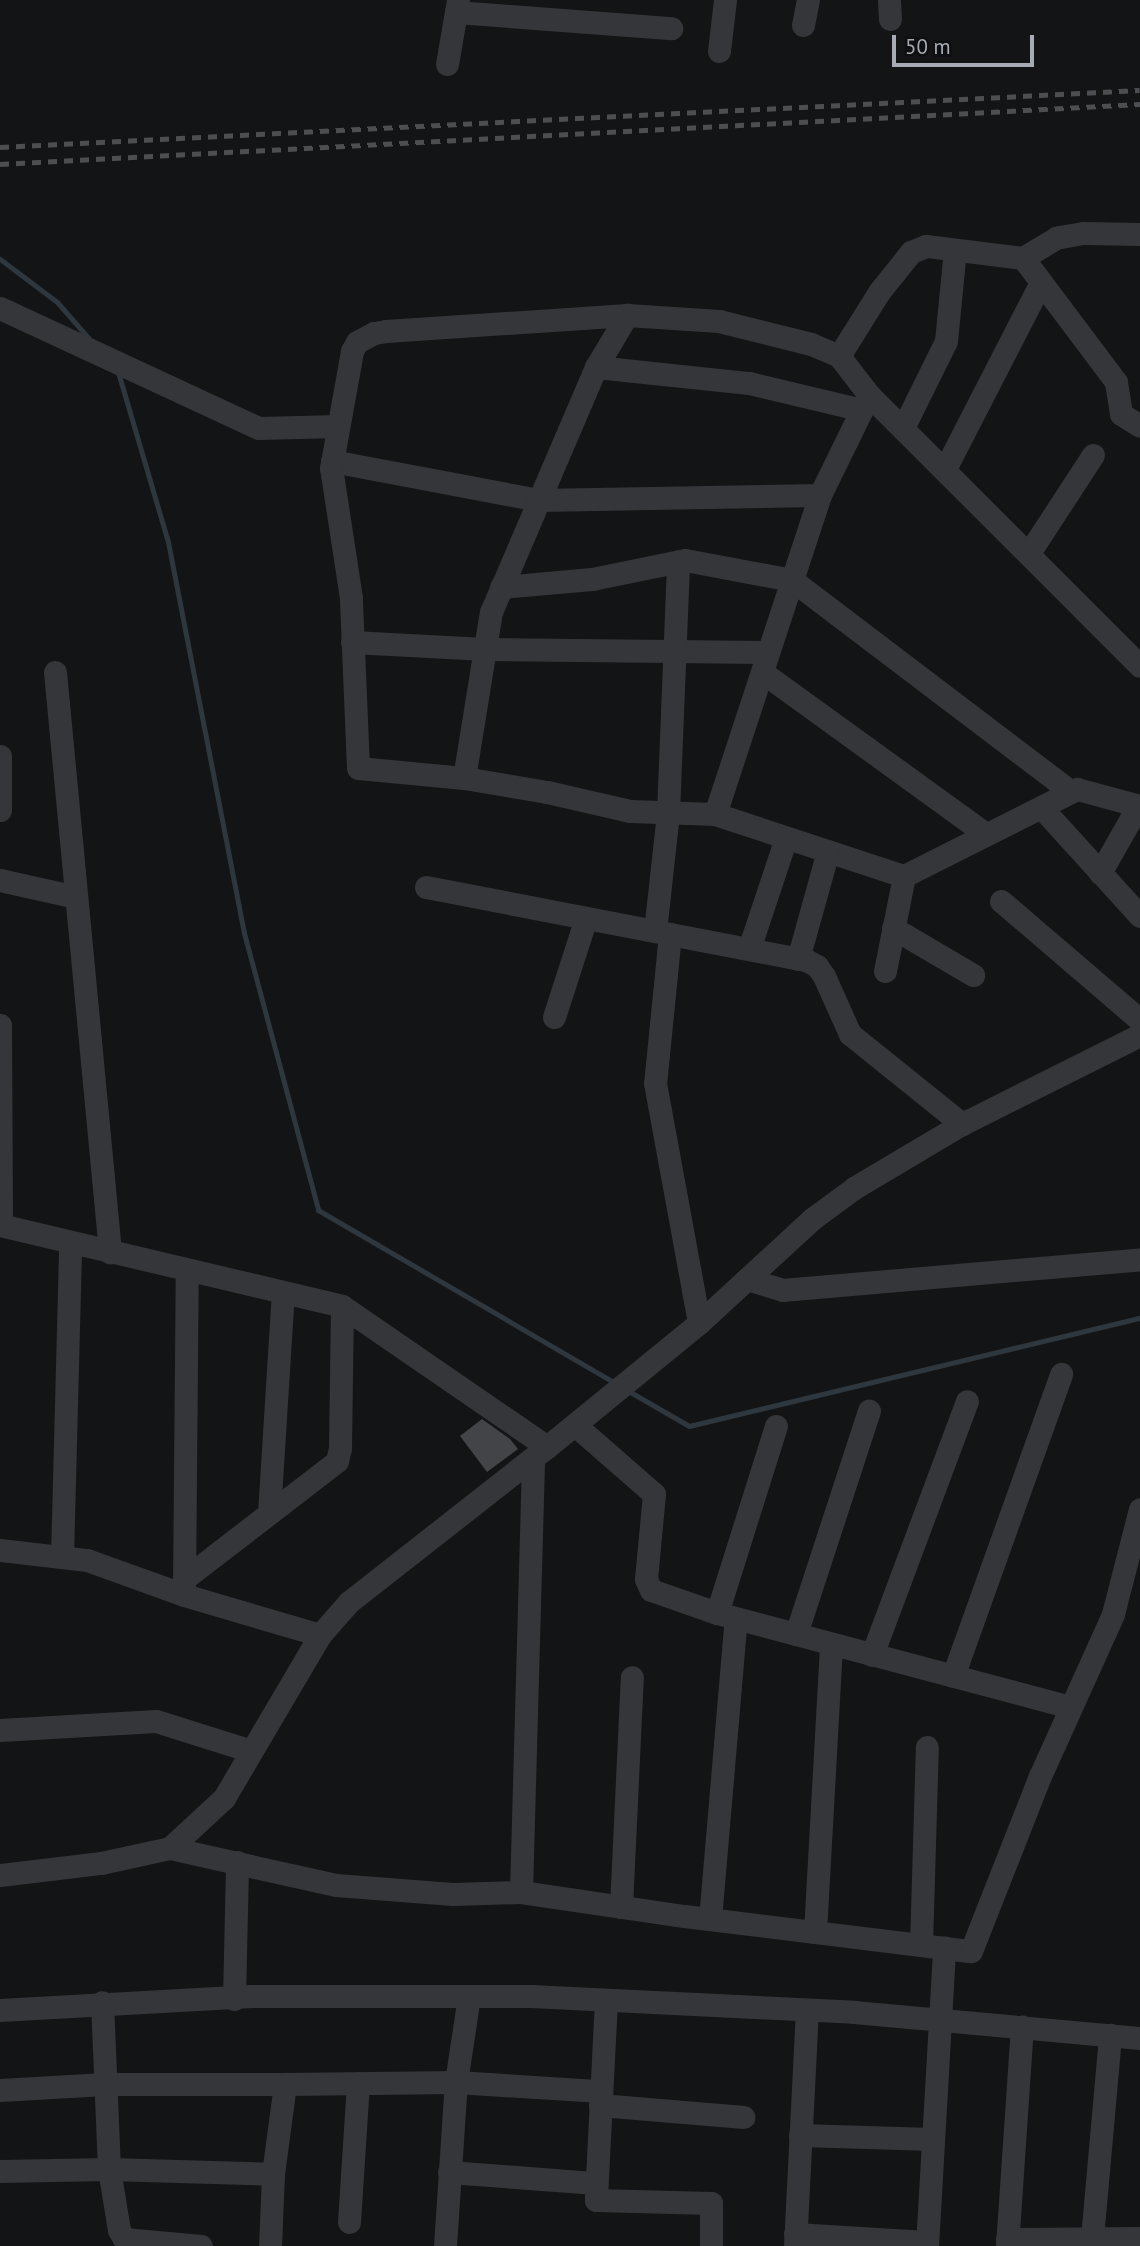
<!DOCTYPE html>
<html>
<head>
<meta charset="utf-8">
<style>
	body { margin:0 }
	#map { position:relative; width:1140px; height:2246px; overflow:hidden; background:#131415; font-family:"PT Sans",sans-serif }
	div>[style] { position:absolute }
	.stream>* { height:5px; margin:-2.5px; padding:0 2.5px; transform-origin:2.5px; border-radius:2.5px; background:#2e373d }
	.building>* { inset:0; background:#434448 }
	.minor>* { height:23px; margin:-11.5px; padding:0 11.5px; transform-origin:11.5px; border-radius:11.5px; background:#35363a }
	.rail>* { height:5px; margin-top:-2.5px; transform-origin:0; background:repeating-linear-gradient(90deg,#4c4e52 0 9px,transparent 0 16px) }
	span { translate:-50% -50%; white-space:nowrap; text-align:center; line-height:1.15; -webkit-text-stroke:6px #0e0f10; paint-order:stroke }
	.scale { position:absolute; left:892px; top:35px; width:142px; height:32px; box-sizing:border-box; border:4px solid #a6abb4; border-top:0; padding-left:9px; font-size:21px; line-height:24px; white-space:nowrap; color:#a6abb4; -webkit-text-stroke:5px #0e0f10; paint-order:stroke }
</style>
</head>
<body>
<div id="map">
	<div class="stream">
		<div style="left:0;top:259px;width:71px;rotate:37deg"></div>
		<div style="left:57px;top:302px;width:52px;rotate:48.9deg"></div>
		<div style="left:118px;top:372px;width:177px;rotate:73.6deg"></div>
		<div style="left:168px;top:542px;width:398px;rotate:79deg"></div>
		<div style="left:244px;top:933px;width:287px;rotate:75deg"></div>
		<div style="left:318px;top:1210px;width:346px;rotate:30.2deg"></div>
		<div style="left:625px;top:1389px;width:74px;rotate:30deg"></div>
		<div style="left:689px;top:1426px;width:464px;rotate:-13.5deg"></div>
	</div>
	<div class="building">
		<div style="clip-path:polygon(482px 1419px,510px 1439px,518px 1449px,487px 1472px,460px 1436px)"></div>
	</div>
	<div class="minor">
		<div style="left:889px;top:0;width:19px;rotate:87deg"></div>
		<div style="left:456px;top:12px;width:216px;rotate:4.3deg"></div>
		<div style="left:803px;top:25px;width:25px;rotate:-79deg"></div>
		<div style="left:719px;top:51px;width:51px;rotate:-83.3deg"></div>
		<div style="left:447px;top:64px;width:65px;rotate:-80.2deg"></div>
		<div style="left:1140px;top:234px;width:57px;rotate:-179deg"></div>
		<div style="left:1083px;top:233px;width:27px;rotate:170deg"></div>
		<div style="left:1056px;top:238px;width:39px;rotate:149deg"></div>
		<div style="left:1023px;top:258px;width:98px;rotate:-172.9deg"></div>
		<div style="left:926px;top:246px;width:16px;rotate:158deg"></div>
		<div style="left:911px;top:252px;width:51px;rotate:128.7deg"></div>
		<div style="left:879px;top:292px;width:75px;rotate:122deg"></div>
		<div style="left:839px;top:356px;width:49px;rotate:52.4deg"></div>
		<div style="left:869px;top:395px;width:383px;rotate:45deg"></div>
		<div style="left:1023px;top:258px;width:155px;rotate:53.1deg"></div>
		<div style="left:1116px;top:382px;width:32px;rotate:81deg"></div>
		<div style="left:1121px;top:414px;width:22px;rotate:32deg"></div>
		<div style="left:0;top:308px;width:285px;rotate:24.9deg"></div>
		<div style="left:259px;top:428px;width:79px;rotate:-1.5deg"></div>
		<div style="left:596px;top:367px;width:154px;rotate:6deg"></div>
		<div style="left:749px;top:383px;width:116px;rotate:13.4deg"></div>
		<div style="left:869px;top:395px;width:111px;rotate:116.1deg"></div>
		<div style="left:820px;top:495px;width:336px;rotate:108.2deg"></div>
		<div style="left:715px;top:814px;width:199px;rotate:18.2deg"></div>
		<div style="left:904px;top:876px;width:194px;rotate:-26.7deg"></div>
		<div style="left:1077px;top:789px;width:65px;rotate:15.1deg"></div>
		<div style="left:903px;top:428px;width:97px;rotate:-63.7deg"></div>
		<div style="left:946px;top:341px;width:91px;rotate:-84.4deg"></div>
		<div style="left:332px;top:461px;width:210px;rotate:10.7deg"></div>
		<div style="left:538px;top:500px;width:282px;rotate:-1deg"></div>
		<div style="left:945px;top:469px;width:210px;rotate:-62.8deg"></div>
		<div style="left:1029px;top:553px;width:117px;rotate:-56.9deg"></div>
		<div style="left:501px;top:587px;width:91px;rotate:-5deg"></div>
		<div style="left:592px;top:579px;width:95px;rotate:-11.5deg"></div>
		<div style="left:685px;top:560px;width:109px;rotate:10.6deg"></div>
		<div style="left:792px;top:580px;width:350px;rotate:37.2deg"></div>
		<div style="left:352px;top:642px;width:133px;rotate:3deg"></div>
		<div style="left:485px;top:649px;width:283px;rotate:0.6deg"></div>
		<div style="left:55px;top:672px;width:583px;rotate:84.58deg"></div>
		<div style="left:762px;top:672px;width:276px;rotate:35.9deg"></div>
		<div style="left:464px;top:778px;width:106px;rotate:-174.6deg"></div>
		<div style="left:358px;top:768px;width:170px;rotate:-92.4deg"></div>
		<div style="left:351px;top:598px;width:132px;rotate:-98.7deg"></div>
		<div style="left:331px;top:468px;width:119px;rotate:-79.8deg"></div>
		<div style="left:352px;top:351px;width:10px;rotate:-61deg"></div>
		<div style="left:357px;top:342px;width:19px;rotate:-28deg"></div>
		<div style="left:374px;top:333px;width:12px;rotate:-9deg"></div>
		<div style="left:386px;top:331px;width:242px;rotate:-3.8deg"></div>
		<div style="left:1041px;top:807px;width:147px;rotate:47.8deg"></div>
		<div style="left:0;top:810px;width:54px;rotate:-90deg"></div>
		<div style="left:715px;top:814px;width:85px;rotate:-178deg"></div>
		<div style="left:630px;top:811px;width:85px;rotate:-167.1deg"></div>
		<div style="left:547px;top:792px;width:84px;rotate:-170.4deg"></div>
		<div style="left:464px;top:778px;width:168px;rotate:-80.8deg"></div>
		<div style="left:491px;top:612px;width:267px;rotate:-66.8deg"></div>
		<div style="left:596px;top:367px;width:61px;rotate:-59.2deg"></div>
		<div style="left:627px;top:315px;width:92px;rotate:3.7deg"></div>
		<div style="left:719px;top:321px;width:95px;rotate:14deg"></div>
		<div style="left:811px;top:344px;width:30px;rotate:23deg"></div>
		<div style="left:1100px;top:873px;width:77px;rotate:-60.4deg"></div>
		<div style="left:0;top:880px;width:78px;rotate:12.6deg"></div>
		<div style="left:426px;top:887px;width:387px;rotate:10.9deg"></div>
		<div style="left:806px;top:960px;width:13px;rotate:29deg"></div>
		<div style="left:817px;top:966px;width:12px;rotate:55deg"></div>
		<div style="left:824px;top:976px;width:64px;rotate:65.9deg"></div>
		<div style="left:850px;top:1034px;width:144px;rotate:38.8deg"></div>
		<div style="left:1001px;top:901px;width:183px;rotate:40.6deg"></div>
		<div style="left:893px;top:928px;width:93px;rotate:30.4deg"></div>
		<div style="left:655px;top:931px;width:119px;rotate:-83.7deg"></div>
		<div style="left:668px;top:813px;width:252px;rotate:-87.7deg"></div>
		<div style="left:670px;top:934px;width:150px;rotate:95.7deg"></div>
		<div style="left:655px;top:1083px;width:244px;rotate:79.6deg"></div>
		<div style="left:749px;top:949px;width:117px;rotate:-71.6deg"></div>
		<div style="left:798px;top:959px;width:112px;rotate:-74.5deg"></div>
		<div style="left:885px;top:971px;width:97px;rotate:-78.7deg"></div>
		<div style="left:554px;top:1017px;width:104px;rotate:-72.1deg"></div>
		<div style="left:0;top:1025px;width:200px;rotate:89.7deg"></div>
		<div style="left:0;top:1225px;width:351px;rotate:13.3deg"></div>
		<div style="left:342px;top:1306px;width:249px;rotate:34.5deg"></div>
		<div style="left:747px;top:1279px;width:37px;rotate:17deg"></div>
		<div style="left:782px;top:1290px;width:359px;rotate:-4.9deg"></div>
		<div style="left:575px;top:1425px;width:105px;rotate:41.1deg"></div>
		<div style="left:654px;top:1494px;width:85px;rotate:95.4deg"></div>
		<div style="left:646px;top:1579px;width:12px;rotate:66deg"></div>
		<div style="left:651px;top:1590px;width:70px;rotate:19.2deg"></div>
		<div style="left:717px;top:1613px;width:366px;rotate:14.9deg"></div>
		<div style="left:269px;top:1513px;width:221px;rotate:-86.4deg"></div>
		<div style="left:0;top:1550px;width:88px;rotate:6.6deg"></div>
		<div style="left:87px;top:1560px;width:103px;rotate:19.8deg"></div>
		<div style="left:184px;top:1595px;width:142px;rotate:16.4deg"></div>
		<div style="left:62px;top:1557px;width:314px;rotate:-88.5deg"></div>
		<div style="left:184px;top:1579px;width:193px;rotate:-37.6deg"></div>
		<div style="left:337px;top:1461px;width:13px;rotate:-77deg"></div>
		<div style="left:340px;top:1448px;width:142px;rotate:-89.2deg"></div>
		<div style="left:184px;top:1589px;width:319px;rotate:-89.5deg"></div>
		<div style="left:717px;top:1613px;width:196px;rotate:-72.5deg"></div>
		<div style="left:796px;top:1634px;width:235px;rotate:-71.9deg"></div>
		<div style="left:872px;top:1655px;width:271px;rotate:-69.5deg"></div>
		<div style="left:953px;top:1676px;width:321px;rotate:-70.3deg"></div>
		<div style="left:0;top:1730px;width:156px;rotate:-3.3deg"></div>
		<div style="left:156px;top:1721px;width:100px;rotate:17.5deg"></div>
		<div style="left:170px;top:1848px;width:170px;rotate:12.6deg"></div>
		<div style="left:336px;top:1885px;width:117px;rotate:4.4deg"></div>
		<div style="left:453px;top:1894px;width:68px;rotate:-1.7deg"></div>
		<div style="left:521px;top:1892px;width:165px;rotate:8.4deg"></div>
		<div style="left:684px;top:1916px;width:289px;rotate:7deg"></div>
		<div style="left:971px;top:1951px;width:188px;rotate:-68.5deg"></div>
		<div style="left:1040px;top:1776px;width:178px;rotate:-65.7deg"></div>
		<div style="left:1113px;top:1614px;width:108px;rotate:-75.6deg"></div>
		<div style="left:0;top:1875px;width:102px;rotate:-6.8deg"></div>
		<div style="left:101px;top:1863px;width:71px;rotate:-12.3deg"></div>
		<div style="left:170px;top:1848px;width:74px;rotate:-42.8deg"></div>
		<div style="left:224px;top:1798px;width:189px;rotate:-59.5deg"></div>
		<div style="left:320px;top:1635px;width:44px;rotate:-48.7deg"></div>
		<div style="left:349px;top:1602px;width:251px;rotate:-38.1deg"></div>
		<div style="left:547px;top:1447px;width:196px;rotate:-39.2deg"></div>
		<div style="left:699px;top:1323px;width:154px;rotate:-42.6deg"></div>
		<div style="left:812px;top:1219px;width:52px;rotate:-36.4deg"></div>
		<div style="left:854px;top:1188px;width:126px;rotate:-30.7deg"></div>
		<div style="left:962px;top:1124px;width:199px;rotate:-26.6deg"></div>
		<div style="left:521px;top:1892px;width:434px;rotate:-88.4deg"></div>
		<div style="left:621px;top:1907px;width:230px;rotate:-87.3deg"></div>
		<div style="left:710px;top:1919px;width:302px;rotate:-85.1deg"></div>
		<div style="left:815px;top:1932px;width:288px;rotate:-86.8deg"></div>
		<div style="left:921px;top:1945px;width:198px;rotate:-88.3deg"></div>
		<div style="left:234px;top:1999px;width:137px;rotate:-88.7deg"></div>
		<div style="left:606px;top:2000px;width:200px;rotate:92.9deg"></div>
		<div style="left:596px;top:2200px;width:115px;rotate:1.5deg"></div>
		<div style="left:711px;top:2203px;width:43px;rotate:90deg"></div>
		<div style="left:0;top:2010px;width:252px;rotate:-3.2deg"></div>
		<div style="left:252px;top:1996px;width:279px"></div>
		<div style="left:531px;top:1996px;width:323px;rotate:2.8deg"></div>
		<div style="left:854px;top:2012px;width:287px;rotate:5.2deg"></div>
		<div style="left:0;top:2090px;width:105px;rotate:-3.3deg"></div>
		<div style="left:105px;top:2084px;width:180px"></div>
		<div style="left:600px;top:2105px;width:144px;rotate:4.8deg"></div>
		<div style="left:800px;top:2135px;width:132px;rotate:1.7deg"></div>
		<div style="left:0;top:2171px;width:109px;rotate:-1.1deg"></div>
		<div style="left:109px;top:2169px;width:167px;rotate:-92.4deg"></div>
		<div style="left:449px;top:2172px;width:148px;rotate:4.3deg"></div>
		<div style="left:349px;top:2222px;width:139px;rotate:-86.3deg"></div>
		<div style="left:795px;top:2234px;width:132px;rotate:3.5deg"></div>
		<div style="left:1092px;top:2238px;width:204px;rotate:-84.9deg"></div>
		<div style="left:1007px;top:2239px;width:133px;rotate:-0.4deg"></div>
		<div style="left:201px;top:2246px;width:77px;rotate:-174.8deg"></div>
		<div style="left:124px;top:2239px;width:10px;rotate:-119deg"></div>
		<div style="left:119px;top:2230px;width:62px;rotate:-99.3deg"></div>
		<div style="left:109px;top:2169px;width:164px;rotate:1.7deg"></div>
		<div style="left:273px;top:2174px;width:91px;rotate:-82.4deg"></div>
		<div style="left:285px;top:2084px;width:171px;rotate:-0.7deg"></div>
		<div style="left:456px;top:2082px;width:87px;rotate:-81.4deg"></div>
		<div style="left:270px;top:2246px;width:72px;rotate:-87.6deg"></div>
		<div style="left:445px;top:2246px;width:164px;rotate:-86.2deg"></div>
		<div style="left:456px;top:2082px;width:145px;rotate:3.6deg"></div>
		<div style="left:795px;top:2246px;width:236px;rotate:-87.1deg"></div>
		<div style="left:927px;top:2246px;width:299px;rotate:-86.7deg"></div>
		<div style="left:1007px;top:2246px;width:220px;rotate:-86.1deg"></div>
	</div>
	<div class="rail">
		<div style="left:0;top:147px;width:1141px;rotate:-2.86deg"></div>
		<div style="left:0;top:164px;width:1142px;rotate:-3.01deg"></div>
	</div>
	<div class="scale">50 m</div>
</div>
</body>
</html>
